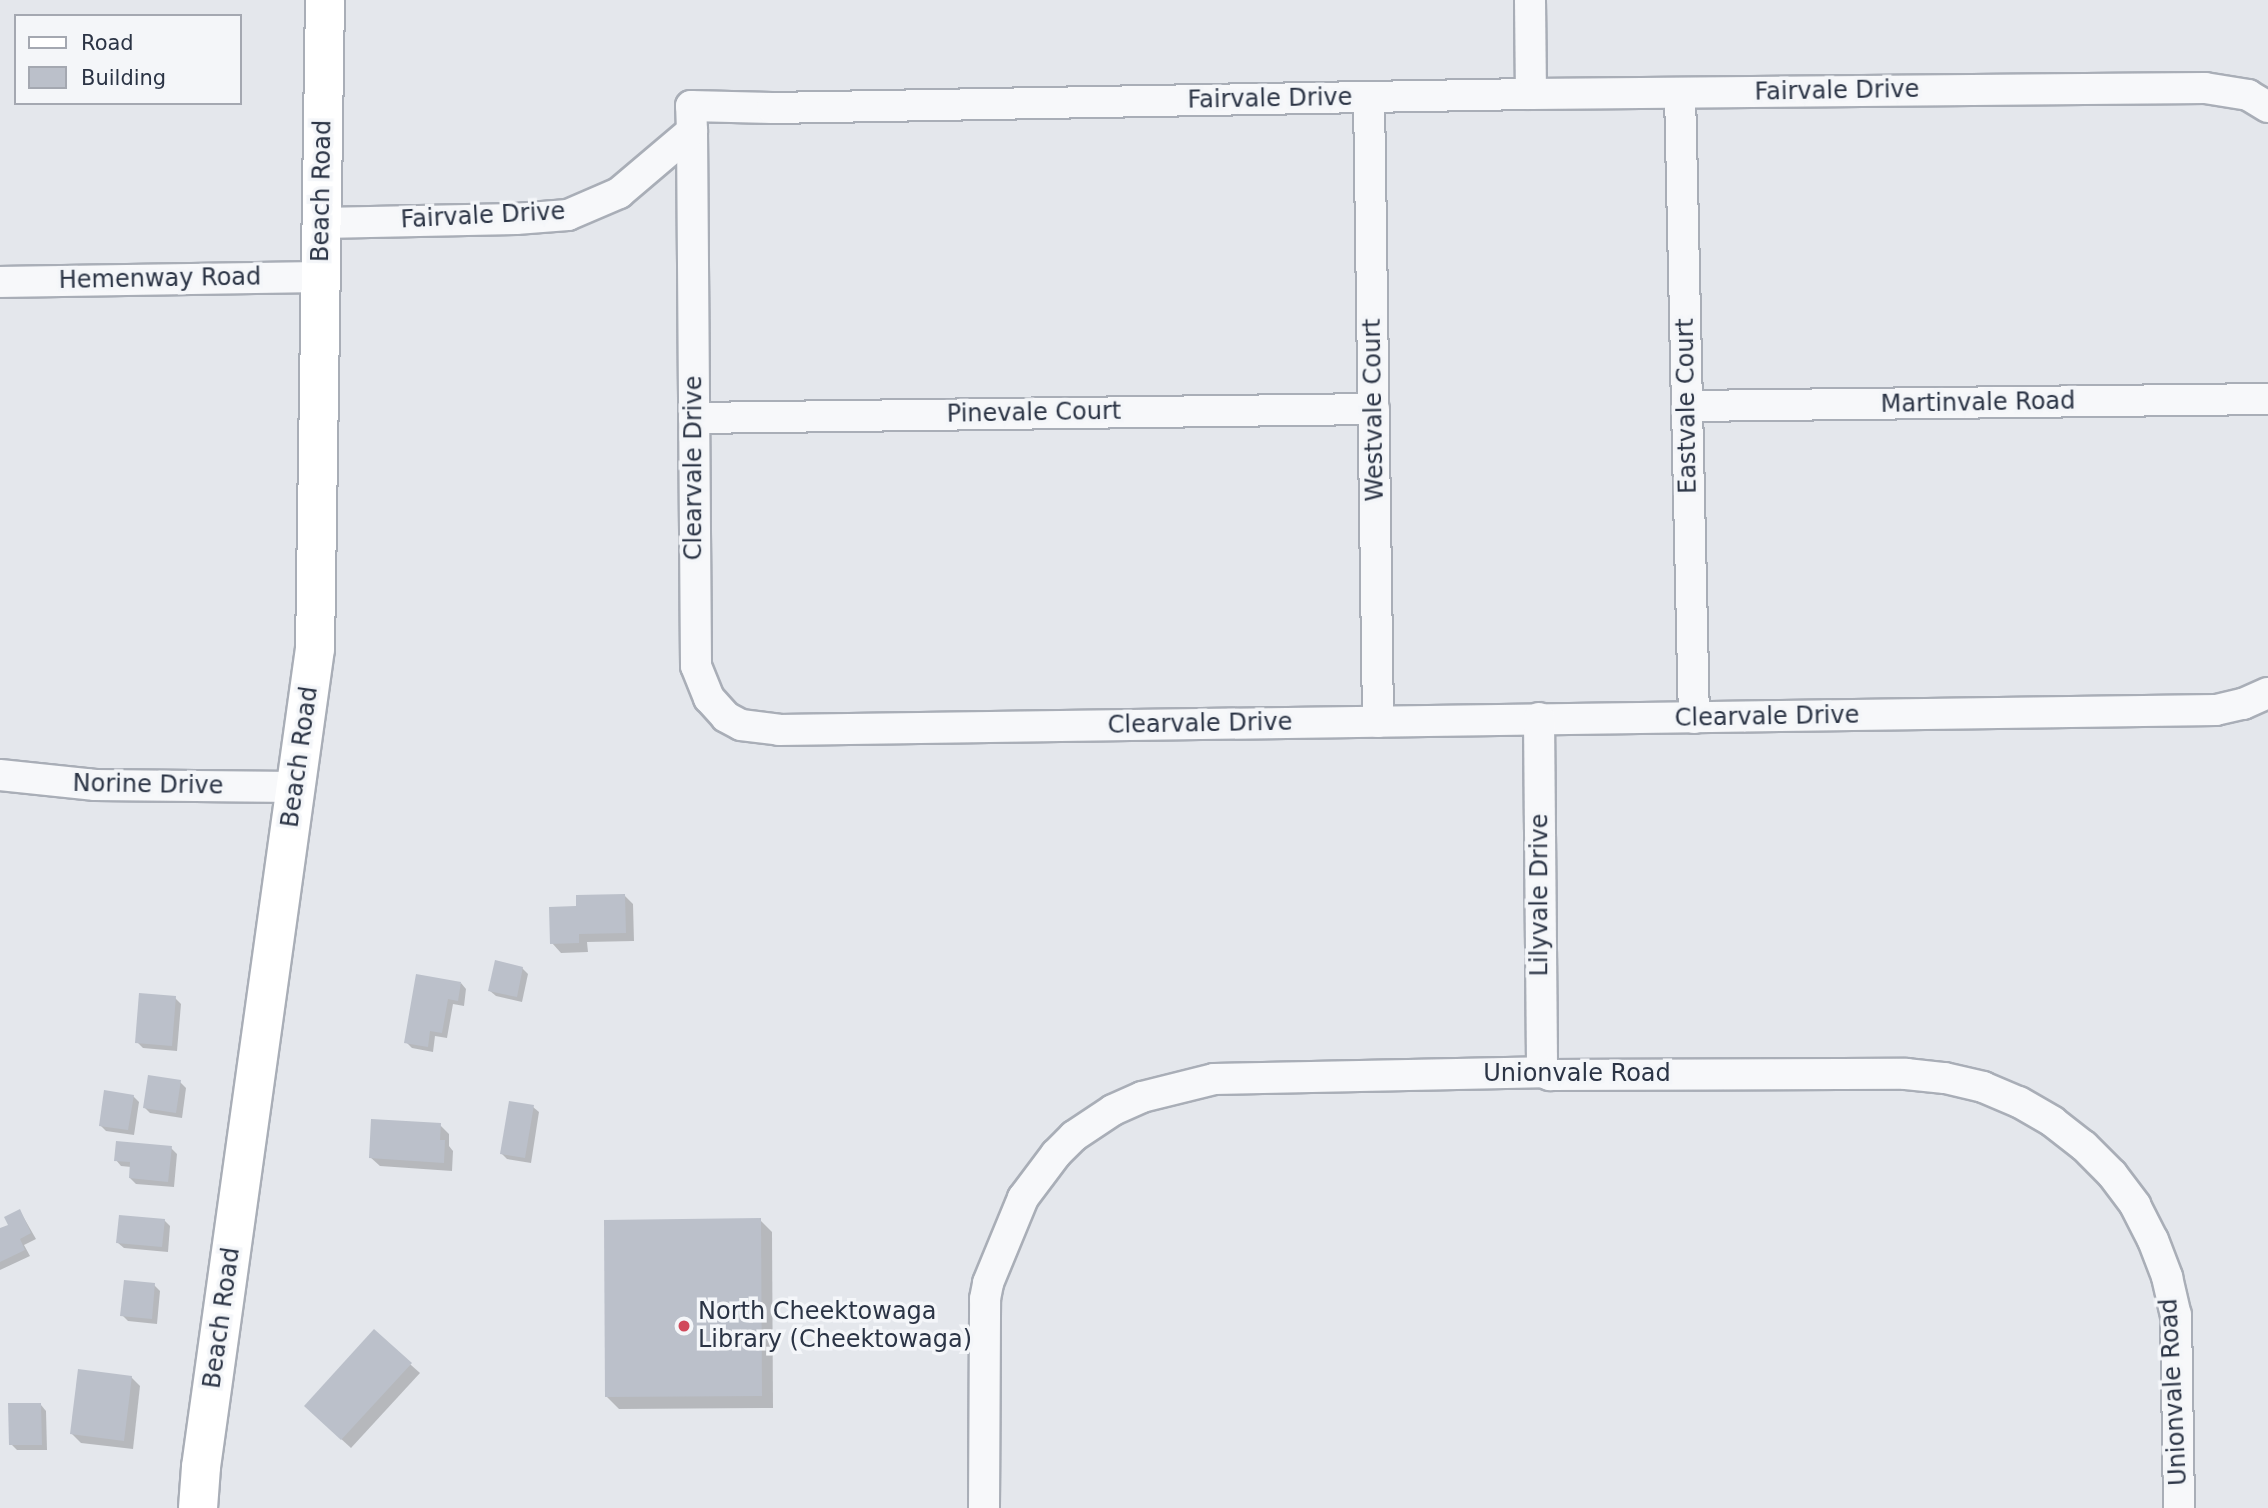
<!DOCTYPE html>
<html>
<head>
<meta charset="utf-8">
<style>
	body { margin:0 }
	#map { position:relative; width:2268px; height:1508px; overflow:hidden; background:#e4e7ec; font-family:"DejaVu Sans",sans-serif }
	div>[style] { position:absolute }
	.shadow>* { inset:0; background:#0003 }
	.building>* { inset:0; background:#bbc0ca }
	.roads { filter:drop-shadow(2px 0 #a9aeb7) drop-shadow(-2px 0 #a9aeb7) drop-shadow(0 2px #a9aeb7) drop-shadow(0 -2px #a9aeb7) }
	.street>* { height:30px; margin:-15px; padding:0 15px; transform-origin:15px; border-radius:15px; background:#f7f8fa }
	.secondary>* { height:38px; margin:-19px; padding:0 19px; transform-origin:19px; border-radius:19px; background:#fff }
	.dots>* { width:19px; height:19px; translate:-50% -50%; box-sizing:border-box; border:4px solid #f4f6f9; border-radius:50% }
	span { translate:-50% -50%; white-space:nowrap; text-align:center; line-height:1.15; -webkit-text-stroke:7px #f4f6f9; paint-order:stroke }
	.street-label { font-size:24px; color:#2b3445 }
	.poi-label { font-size:24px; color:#2b3445 }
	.left { translate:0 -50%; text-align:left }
	.legend { position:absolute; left:14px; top:14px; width:228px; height:91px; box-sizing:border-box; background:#f4f6f9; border:2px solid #a4a8b1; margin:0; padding:9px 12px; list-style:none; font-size:21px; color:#2b3445 }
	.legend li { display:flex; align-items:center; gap:14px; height:35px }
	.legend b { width:35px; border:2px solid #a4a8b1 }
</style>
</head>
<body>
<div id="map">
	<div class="shadow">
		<div style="clip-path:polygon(624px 895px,633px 904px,634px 941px,587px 942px,588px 952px,561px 953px,552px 943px,578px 908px)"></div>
		<div style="clip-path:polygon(522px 968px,528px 974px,522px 1002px,496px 996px,490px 991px)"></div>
		<div style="clip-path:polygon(461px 983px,466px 989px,464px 1006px,453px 1004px,447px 1038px,435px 1036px,433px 1052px,412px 1048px,406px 1042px)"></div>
		<div style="clip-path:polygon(175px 998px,181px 1004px,177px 1051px,143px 1048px,137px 1042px)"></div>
		<div style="clip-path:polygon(180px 1082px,186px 1088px,182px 1118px,150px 1113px,145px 1108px)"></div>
		<div style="clip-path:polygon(133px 1096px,139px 1102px,134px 1135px,106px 1131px,100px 1125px)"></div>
		<div style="clip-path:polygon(533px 1107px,539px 1112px,531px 1163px,507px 1159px,502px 1154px)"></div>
		<div style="clip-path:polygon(440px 1125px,449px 1134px,449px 1146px,453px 1151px,452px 1171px,380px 1166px,370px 1157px)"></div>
		<div style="clip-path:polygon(171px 1148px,177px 1154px,174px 1187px,136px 1184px,130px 1178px,131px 1167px,121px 1166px,116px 1160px)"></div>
		<div style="clip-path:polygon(20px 1211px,36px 1239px,24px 1245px,30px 1256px,0 1270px,0 1230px,10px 1225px)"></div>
		<div style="clip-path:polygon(164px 1220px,170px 1226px,168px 1252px,124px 1248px,118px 1243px)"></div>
		<div style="clip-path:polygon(760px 1220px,772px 1232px,773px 1408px,619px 1409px,607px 1397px)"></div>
		<div style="clip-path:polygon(154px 1285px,160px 1291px,157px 1324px,128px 1321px,122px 1315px)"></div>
		<div style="clip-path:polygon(374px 1332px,420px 1373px,351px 1448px,315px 1415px)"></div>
		<div style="clip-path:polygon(131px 1377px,140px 1386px,133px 1449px,81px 1443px,72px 1434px)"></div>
		<div style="clip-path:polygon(41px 1405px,46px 1411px,47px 1450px,17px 1450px,11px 1444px)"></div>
	</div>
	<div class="building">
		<div style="clip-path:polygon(625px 894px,626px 933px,579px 934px,579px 943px,550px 944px,549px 907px,576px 906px,576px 895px)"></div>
		<div style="clip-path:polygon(495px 960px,523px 967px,517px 997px,488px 991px)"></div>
		<div style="clip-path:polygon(416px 974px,461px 982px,458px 1001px,448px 999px,442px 1033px,430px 1031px,428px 1047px,404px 1043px)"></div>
		<div style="clip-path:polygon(139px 993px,176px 996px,172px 1046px,135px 1043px)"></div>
		<div style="clip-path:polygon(148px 1075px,181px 1080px,176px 1113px,143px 1108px)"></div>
		<div style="clip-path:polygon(104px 1090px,134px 1095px,128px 1130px,99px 1126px)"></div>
		<div style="clip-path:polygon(509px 1101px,534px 1105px,525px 1158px,500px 1154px)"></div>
		<div style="clip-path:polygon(371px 1119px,441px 1123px,440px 1140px,445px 1140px,444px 1163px,369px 1158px)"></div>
		<div style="clip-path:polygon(116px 1141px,172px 1146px,168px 1182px,129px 1178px,130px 1162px,114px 1161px)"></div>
		<div style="clip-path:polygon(20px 1209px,31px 1233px,20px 1239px,25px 1250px,0 1262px,0 1228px,8px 1225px,4px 1217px)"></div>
		<div style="clip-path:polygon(119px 1215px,165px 1219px,162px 1247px,116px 1243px)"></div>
		<div style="clip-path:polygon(761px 1218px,762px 1396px,605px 1397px,604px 1220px)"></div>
		<div style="clip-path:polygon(124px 1280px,155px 1283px,152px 1319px,120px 1316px)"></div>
		<div style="clip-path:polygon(374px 1329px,412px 1363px,341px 1440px,304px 1406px)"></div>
		<div style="clip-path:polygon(78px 1369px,132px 1376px,124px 1441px,70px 1434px)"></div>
		<div style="clip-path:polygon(8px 1403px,41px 1403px,42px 1445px,9px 1445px)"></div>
	</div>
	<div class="roads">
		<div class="street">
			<div style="left:1530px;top:0;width:94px;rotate:89.4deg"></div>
			<div style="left:1680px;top:93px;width:625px;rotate:88.72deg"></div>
			<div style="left:1369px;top:97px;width:625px;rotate:89.17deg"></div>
			<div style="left:692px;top:131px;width:535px;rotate:89.57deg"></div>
			<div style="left:696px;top:666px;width:35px;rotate:68deg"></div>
			<div style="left:709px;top:698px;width:25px;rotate:48deg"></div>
			<div style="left:726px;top:717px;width:17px;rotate:28deg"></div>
			<div style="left:741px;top:725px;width:38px;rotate:7deg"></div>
			<div style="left:779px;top:730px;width:1437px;rotate:-0.8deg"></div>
			<div style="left:2216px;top:710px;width:28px;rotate:-13deg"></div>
			<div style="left:2243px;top:704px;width:27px;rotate:-24deg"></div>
			<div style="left:322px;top:223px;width:194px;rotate:-1.2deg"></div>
			<div style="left:516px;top:219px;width:52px;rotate:-4.4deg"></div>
			<div style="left:568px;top:215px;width:56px;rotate:-23.3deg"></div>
			<div style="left:619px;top:193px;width:96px;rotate:-40.3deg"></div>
			<div style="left:692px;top:131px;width:25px;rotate:-92deg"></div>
			<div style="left:691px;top:106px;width:81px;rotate:1.4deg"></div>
			<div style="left:772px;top:108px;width:759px;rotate:-1.06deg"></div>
			<div style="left:1531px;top:94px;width:674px;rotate:-0.51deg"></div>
			<div style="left:2205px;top:88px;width:44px;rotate:9.2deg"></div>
			<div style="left:2248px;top:95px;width:23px;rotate:31deg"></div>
			<div style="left:0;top:282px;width:321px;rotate:-0.9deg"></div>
			<div style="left:1688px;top:406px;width:580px;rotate:-0.69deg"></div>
			<div style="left:694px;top:418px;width:680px;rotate:-0.76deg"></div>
			<div style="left:1539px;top:718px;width:354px;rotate:89.5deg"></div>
			<div style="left:0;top:775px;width:96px;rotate:6deg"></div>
			<div style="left:95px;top:785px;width:201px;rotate:0.6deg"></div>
			<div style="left:984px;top:1508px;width:209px;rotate:-89.7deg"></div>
			<div style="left:985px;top:1299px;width:16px;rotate:-79deg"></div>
			<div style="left:988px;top:1283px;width:92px;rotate:-67.6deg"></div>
			<div style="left:1023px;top:1198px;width:55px;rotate:-53.1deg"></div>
			<div style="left:1056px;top:1154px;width:25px;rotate:-45deg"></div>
			<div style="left:1074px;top:1136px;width:47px;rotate:-33.7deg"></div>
			<div style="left:1113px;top:1110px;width:32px;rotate:-24deg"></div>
			<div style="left:1142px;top:1097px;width:74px;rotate:-14deg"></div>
			<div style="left:1214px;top:1079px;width:328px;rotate:-1.2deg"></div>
			<div style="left:1542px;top:1072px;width:9px;rotate:21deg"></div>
			<div style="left:1550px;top:1075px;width:356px;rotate:-0.2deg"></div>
			<div style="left:1906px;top:1074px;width:39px;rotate:6deg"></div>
			<div style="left:1945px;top:1078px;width:39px;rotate:13deg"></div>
			<div style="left:1983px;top:1087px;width:39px;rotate:23deg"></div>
			<div style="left:2019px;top:1102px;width:39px;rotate:30deg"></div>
			<div style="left:2053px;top:1122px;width:39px;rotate:38deg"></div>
			<div style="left:2084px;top:1146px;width:40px;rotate:45deg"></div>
			<div style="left:2112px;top:1174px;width:39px;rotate:53deg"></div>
			<div style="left:2135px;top:1205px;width:39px;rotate:63deg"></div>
			<div style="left:2153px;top:1240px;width:40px;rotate:69deg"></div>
			<div style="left:2167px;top:1277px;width:39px;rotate:77deg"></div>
			<div style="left:2176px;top:1315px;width:193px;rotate:89.1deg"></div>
		</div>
		<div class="secondary">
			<div style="left:198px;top:1508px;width:41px;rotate:-85.8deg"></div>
			<div style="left:201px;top:1467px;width:826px;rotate:-82.07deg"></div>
			<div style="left:315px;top:649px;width:649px;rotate:-89.12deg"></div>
		</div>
	</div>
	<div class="dots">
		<div style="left:684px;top:1326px;background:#d1495b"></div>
	</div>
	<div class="street-label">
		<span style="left:1837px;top:91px;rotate:-1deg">Fairvale Drive</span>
		<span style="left:1270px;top:99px;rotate:-1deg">Fairvale Drive</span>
		<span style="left:322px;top:191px;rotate:-89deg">Beach Road</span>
		<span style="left:483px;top:216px;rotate:-3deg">Fairvale Drive</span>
		<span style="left:160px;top:279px;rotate:-1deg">Hemenway Road</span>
		<span style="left:1978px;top:403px;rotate:-1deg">Martinvale Road</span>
		<span style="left:1687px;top:406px;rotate:-91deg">Eastvale Court</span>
		<span style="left:1374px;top:410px;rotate:-91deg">Westvale Court</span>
		<span style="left:1034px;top:413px;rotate:-1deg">Pinevale Court</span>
		<span style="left:694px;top:468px;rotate:-90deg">Clearvale Drive</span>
		<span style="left:1767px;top:717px;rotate:-1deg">Clearvale Drive</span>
		<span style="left:1200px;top:724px;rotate:-1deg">Clearvale Drive</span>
		<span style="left:300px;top:757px;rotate:-82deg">Beach Road</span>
		<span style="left:148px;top:785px;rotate:1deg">Norine Drive</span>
		<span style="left:1540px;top:895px;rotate:-90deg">Lilyvale Drive</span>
		<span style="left:1577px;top:1074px">Unionvale Road</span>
		<span style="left:222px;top:1318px;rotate:-82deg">Beach Road</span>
		<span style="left:2174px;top:1392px;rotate:-93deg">Unionvale Road</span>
	</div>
	<div class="poi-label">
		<span class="left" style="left:698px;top:1326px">North Cheektowaga<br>Library (Cheektowaga)</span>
	</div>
	<ul class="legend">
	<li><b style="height:9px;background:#fff"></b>Road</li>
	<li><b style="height:19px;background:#bbc0ca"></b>Building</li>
	</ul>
</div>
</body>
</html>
